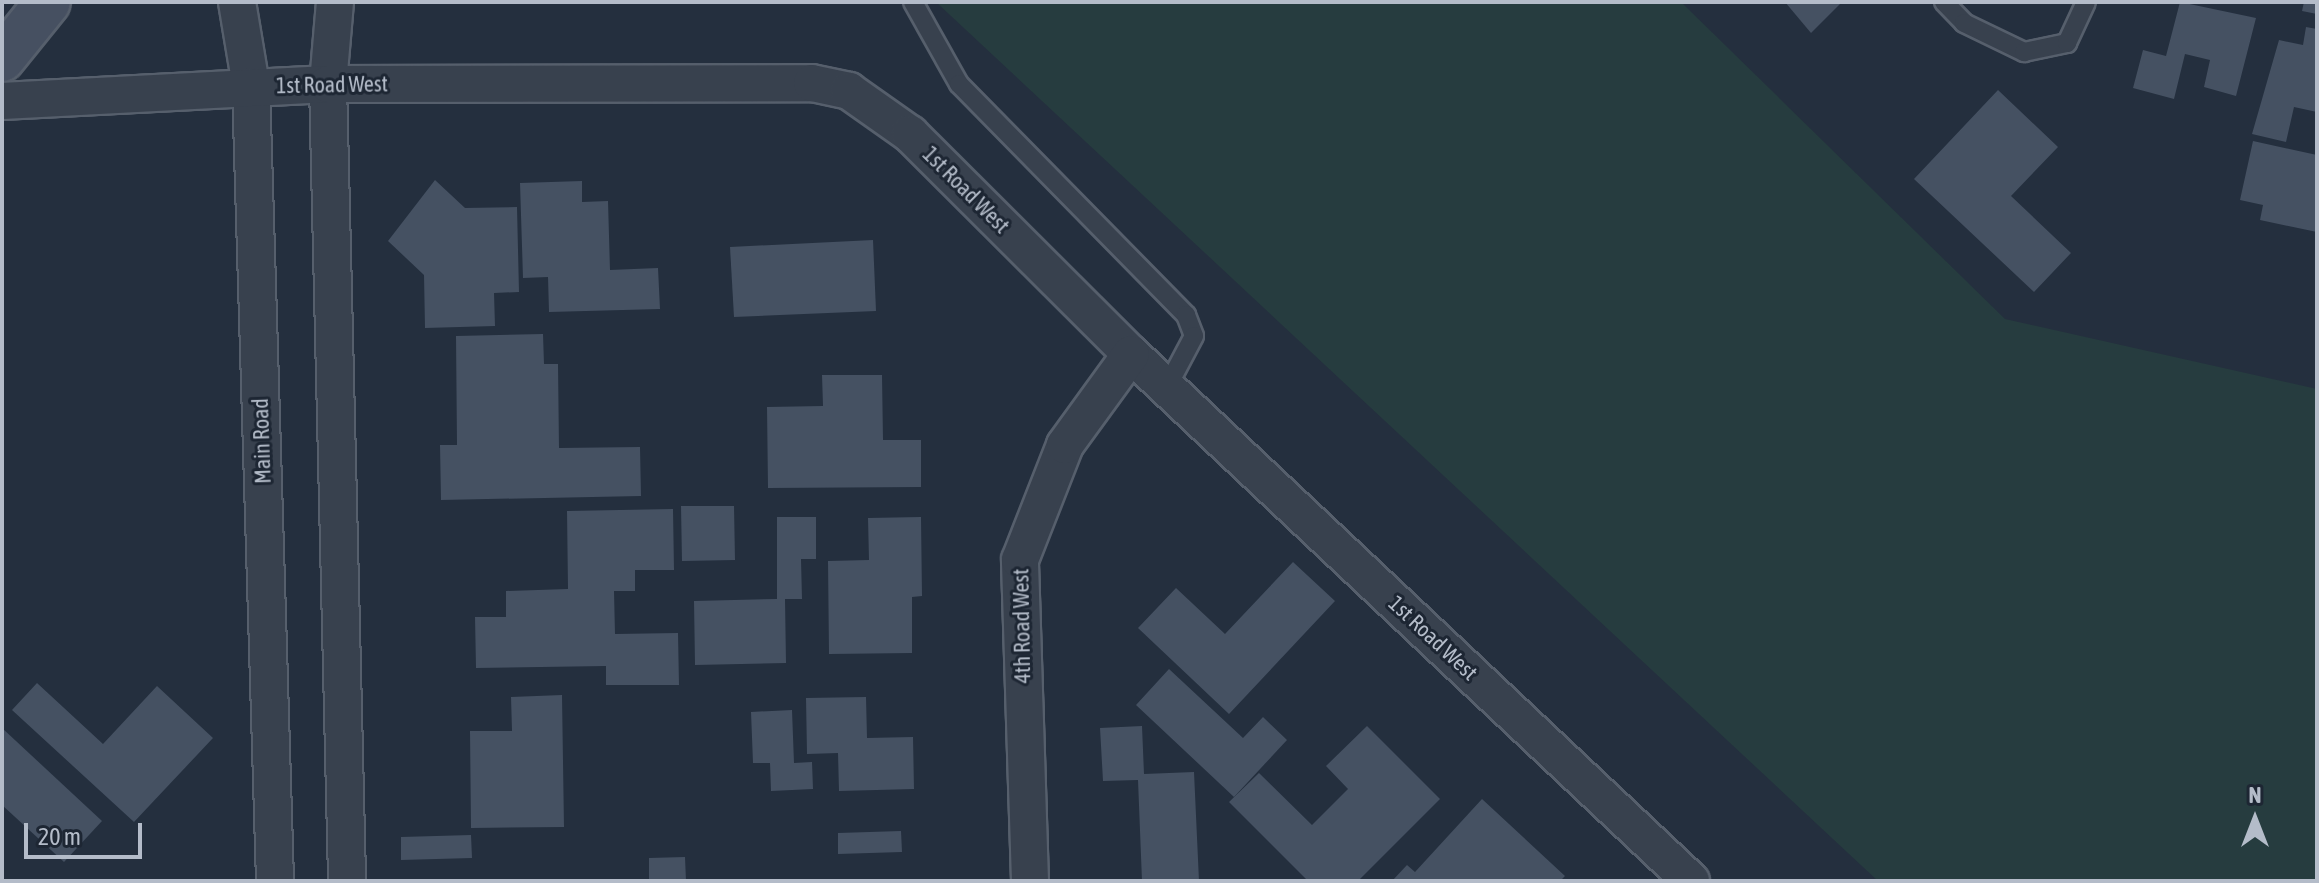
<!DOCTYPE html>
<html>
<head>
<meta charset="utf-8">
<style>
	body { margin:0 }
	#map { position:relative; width:2319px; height:883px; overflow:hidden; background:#242f3e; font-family:"Asap Condensed",sans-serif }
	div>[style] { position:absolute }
	.green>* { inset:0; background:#263c3f }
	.building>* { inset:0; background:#455162 }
	.roads { filter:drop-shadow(2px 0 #565f6c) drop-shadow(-2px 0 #565f6c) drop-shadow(0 2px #565f6c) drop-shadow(0 -2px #565f6c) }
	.lane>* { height:18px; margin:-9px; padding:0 9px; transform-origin:9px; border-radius:9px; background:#38414e }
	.street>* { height:36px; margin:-18px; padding:0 18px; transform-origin:18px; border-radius:18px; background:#38414e }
	.secondary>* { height:44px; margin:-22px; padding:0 22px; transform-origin:22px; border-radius:22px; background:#465061 }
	span { translate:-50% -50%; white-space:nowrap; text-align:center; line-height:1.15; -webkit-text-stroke:6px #1d2633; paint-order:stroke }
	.street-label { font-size:22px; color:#b4bcc9 }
	.frame { position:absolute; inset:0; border:4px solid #b4bcc9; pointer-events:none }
	.north { position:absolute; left:2215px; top:779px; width:80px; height:80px; -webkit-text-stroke:6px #1d2633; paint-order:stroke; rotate:0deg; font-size:22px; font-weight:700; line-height:32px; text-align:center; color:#b4bcc9 }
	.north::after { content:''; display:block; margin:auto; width:28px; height:36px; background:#b4bcc9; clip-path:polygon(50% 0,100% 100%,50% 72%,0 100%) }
	.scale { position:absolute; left:24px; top:823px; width:118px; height:36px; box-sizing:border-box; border:4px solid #b4bcc9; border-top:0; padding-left:10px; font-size:24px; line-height:28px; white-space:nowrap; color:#b4bcc9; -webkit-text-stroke:6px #1d2633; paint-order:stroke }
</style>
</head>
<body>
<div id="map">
	<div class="green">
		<div style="clip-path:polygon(936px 2px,1681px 2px,2005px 319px,2317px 389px,2317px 881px,1878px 881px)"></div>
	</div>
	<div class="building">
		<div style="clip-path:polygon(1785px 2px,1842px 2px,1811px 33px)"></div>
		<div style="clip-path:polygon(2180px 2px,2256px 18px,2236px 96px,2204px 87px,2210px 60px,2185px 54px,2174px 99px,2133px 88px,2143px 50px,2166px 56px)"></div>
		<div style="clip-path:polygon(2304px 2px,2317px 2px,2317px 14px,2302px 11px)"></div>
		<div style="clip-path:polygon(2306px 27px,2317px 29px,2317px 112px,2294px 107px,2286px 142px,2252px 134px,2279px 40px,2303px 45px)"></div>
		<div style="clip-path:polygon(1998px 90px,2058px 147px,2011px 196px,2071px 253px,2034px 292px,1914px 179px)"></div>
		<div style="clip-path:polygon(2253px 141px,2317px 155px,2317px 232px,2260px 220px,2263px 205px,2240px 200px)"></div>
		<div style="clip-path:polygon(435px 180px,465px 208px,517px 207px,519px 292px,494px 293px,495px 326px,425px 328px,424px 275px,388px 241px)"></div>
		<div style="clip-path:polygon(582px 181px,582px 202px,608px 201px,610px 270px,658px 268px,660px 309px,549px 312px,548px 277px,523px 278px,520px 183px)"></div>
		<div style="clip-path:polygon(873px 240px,876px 311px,734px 317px,730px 247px)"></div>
		<div style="clip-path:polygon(543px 334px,544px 364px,558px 364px,559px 448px,640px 447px,641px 496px,441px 500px,440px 445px,457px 445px,456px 336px)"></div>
		<div style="clip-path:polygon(822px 375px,882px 375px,883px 440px,921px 440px,921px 487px,768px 488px,767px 407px,823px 406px)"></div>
		<div style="clip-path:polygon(681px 506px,734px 506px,735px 560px,682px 561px)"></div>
		<div style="clip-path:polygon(673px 509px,674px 570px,635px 570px,635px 591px,614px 591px,615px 634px,678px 633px,679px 685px,606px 685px,606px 666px,476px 668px,475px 617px,506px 617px,506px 591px,568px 589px,567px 511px)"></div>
		<div style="clip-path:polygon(777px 517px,816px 517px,816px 559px,801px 559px,802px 599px,785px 599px,786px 663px,695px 665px,694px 601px,777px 599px)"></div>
		<div style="clip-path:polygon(921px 517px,922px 596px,912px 597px,912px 653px,829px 654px,828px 561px,869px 560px,868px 518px)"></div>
		<div style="clip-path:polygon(1293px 562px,1335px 601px,1229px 714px,1138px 628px,1176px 588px,1225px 634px)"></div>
		<div style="clip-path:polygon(1169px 669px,1243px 738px,1263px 717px,1287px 740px,1234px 797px,1136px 705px)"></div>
		<div style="clip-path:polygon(37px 683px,103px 744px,157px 686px,213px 738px,134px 822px,12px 710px)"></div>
		<div style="clip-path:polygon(562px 695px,564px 827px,471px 828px,470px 731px,512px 731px,511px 697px)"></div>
		<div style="clip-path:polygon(866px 697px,867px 738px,913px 737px,914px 789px,839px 791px,838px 753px,807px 754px,806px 698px)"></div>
		<div style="clip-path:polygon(792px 710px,794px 763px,812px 762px,813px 789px,771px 791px,770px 763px,753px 763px,751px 712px)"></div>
		<div style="clip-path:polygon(1142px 726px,1144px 774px,1194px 772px,1199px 881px,1142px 881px,1138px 780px,1103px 781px,1100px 728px)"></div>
		<div style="clip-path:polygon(1367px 726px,1440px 799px,1358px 881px,1308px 881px,1229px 802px,1259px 773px,1312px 825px,1348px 789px,1326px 766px)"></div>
		<div style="clip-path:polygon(2px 728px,102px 821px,64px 862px,2px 805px)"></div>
		<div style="clip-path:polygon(1482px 799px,1565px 876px,1560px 881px,1392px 881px,1407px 865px,1415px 872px)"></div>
		<div style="clip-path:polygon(901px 831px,902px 852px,838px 854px,838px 833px)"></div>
		<div style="clip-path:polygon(471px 835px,472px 858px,401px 860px,401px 837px)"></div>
		<div style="clip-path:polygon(685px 857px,686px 881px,649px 881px,649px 858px)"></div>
	</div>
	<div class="roads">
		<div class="lane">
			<div style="left:913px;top:2px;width:94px;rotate:60.7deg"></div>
			<div style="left:959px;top:84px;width:324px;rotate:45.5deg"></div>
			<div style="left:1186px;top:315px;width:22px;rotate:69deg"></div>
			<div style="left:1194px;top:336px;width:58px;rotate:117.9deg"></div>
			<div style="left:1944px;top:2px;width:29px;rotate:46deg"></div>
			<div style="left:1964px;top:23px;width:67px;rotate:25.8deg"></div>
			<div style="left:2024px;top:52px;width:44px;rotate:-11.8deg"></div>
			<div style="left:2067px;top:43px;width:45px;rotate:-65.1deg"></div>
		</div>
		<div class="street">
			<div style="left:237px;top:2px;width:85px;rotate:80.5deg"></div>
			<div style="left:251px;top:86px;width:795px;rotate:88.27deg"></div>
			<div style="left:335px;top:2px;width:82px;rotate:94.9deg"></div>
			<div style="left:328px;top:84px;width:797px;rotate:88.63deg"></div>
			<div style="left:2px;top:101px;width:326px;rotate:-3deg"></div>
			<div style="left:328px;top:84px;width:484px;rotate:-0.1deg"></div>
			<div style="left:812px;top:83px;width:38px;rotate:12deg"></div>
			<div style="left:849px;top:91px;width:75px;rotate:35.2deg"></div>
			<div style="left:910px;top:134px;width:312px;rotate:44.9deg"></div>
			<div style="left:1131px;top:354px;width:769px;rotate:43.26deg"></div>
			<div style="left:1030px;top:881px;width:321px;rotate:-91.8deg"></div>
			<div style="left:1020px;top:560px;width:123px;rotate:-68.6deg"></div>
			<div style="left:1065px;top:445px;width:112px;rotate:-54deg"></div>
		</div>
		<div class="secondary">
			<div style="left:2px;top:59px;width:73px;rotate:-51.1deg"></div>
		</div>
	</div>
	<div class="street-label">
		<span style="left:332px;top:85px;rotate:-1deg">1st Road West</span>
		<span style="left:966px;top:190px;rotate:45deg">1st Road West</span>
		<span style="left:262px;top:441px;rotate:-92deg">Main Road</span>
		<span style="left:1022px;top:626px;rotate:-91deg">4th Road West</span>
		<span style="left:1433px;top:638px;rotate:43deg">1st Road West</span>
	</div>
	<div class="frame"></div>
	<div class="north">N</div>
	<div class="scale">20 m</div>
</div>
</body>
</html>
